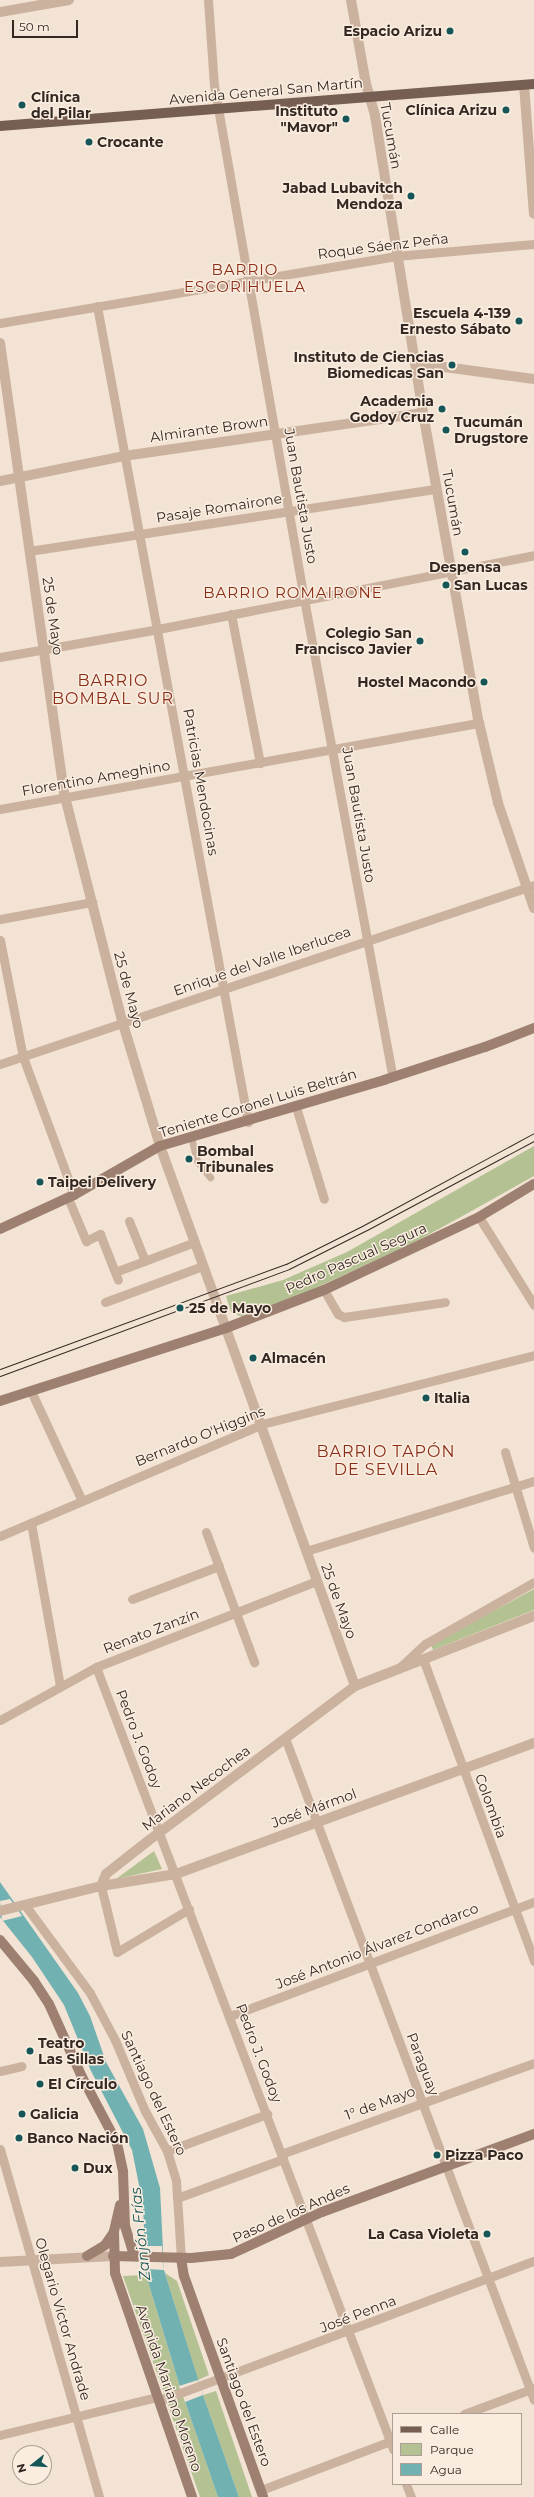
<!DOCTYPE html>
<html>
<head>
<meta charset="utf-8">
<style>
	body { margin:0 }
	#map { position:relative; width:534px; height:2497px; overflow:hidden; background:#f2e3d4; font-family:Montserrat,sans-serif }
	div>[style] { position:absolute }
	.green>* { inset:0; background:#b4c293 }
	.water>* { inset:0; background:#71b1b2 }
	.pier>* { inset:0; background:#f2e3d4 }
	.pedestrian>* { height:7px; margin:-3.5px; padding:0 3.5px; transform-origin:3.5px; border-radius:3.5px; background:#cbb29f }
	.minor>* { height:9px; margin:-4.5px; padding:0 4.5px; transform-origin:4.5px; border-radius:4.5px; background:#cbb29f }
	.tertiary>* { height:10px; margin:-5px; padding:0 5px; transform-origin:5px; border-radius:5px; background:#cbb29f }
	.secondary>* { height:10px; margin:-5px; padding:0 5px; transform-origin:5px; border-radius:5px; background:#9e8071 }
	.primary>* { height:10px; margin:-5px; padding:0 5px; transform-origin:5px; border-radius:5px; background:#775e53 }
	.tram>* { height:1px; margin:-0.5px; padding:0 0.5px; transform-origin:0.5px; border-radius:0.5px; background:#342823 }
	.dots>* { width:11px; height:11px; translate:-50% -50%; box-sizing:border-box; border:2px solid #faede0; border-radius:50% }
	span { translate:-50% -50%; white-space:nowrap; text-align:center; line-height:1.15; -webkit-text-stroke:3px #faede0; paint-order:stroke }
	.poi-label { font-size:14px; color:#342823; font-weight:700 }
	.right { translate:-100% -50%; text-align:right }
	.left { translate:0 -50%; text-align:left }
	.street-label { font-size:14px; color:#342823 }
	.neighbourhood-label { font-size:15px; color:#892d16; letter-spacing:1px }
	.water-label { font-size:15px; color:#165658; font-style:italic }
	.quarter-label { font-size:16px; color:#892d16; letter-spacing:1px }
	.legend { position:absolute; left:392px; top:2413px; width:130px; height:72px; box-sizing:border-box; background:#faede0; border:1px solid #ab9e94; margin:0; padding:5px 7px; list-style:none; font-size:12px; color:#342823 }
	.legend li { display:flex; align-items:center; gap:8px; height:20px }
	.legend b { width:20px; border:1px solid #ab9e94 }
	.north { position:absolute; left:12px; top:2445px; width:40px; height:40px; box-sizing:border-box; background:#faede0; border:1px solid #ab9e94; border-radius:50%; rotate:253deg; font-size:11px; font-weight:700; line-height:16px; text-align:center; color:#342823 }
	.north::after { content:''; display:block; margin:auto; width:14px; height:18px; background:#165658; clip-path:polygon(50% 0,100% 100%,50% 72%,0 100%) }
	.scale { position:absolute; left:12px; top:20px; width:66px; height:18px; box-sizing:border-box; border:2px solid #342823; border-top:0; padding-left:5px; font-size:12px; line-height:14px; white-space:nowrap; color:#342823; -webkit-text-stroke:3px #faede0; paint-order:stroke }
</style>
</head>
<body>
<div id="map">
	<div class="green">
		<div style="clip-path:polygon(534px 1146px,534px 1176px,468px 1213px,415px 1242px,309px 1291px,242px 1317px,231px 1312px,226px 1296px,283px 1280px,347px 1252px)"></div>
		<div style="clip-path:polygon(534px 1589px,534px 1610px,433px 1650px,431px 1645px)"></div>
		<div style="clip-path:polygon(154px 1851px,162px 1869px,116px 1879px)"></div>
		<div style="clip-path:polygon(165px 2273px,177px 2281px,209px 2375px,198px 2380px)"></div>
		<div style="clip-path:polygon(146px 2275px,180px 2387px,218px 2497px,200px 2497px,123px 2276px)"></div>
		<div style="clip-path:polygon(216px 2391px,252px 2497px,239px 2497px,203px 2395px)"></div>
	</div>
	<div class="water">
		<div style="clip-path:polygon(0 1882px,78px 1993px,90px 2016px,106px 2062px,143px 2129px,160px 2188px,164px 2270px,203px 2395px,239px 2497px,218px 2497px,180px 2387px,146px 2275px,143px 2205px,132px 2150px,91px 2071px,64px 2005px,32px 1957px,0 1917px)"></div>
	</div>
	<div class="pier">
		<div style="clip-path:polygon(10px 1899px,22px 1916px,2px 1921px,0 1901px)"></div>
		<div style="clip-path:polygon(144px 2246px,162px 2246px,164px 2270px,145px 2269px)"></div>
		<div style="clip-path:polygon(198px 2380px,203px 2395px,185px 2402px,179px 2386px)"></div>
	</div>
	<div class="pedestrian">
		<div style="left:191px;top:1137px;width:25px;rotate:76deg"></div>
		<div style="left:197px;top:1161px;width:21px;rotate:51deg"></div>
	</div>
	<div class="minor">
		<div style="left:208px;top:0;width:85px;rotate:86deg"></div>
		<div style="left:214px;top:85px;width:522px;rotate:80.07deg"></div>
		<div style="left:304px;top:599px;width:486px;rotate:79.5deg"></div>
		<div style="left:97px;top:306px;width:830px;rotate:79.52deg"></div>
		<div style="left:0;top:323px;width:402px;rotate:-9.6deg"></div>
		<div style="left:396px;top:256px;width:139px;rotate:-5deg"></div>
		<div style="left:29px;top:551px;width:412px;rotate:-8.7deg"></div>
		<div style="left:231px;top:614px;width:152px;rotate:79deg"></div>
		<div style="left:0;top:657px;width:160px;rotate:-10deg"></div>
		<div style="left:158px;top:629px;width:383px;rotate:-11.1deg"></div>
		<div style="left:0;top:809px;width:487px;rotate:-10.2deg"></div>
		<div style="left:0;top:919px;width:94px;rotate:-10.5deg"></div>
		<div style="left:0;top:940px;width:119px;rotate:78.9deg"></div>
		<div style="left:23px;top:1057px;width:147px;rotate:69.7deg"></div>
		<div style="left:0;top:1064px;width:563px;rotate:-18.53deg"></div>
		<div style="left:296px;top:1107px;width:96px;rotate:73.1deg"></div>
		<div style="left:68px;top:1198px;width:47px;rotate:67.3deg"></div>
		<div style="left:86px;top:1241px;width:16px;rotate:-27deg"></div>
		<div style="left:100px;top:1234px;width:49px;rotate:68.6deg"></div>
		<div style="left:479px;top:1217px;width:104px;rotate:58deg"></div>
		<div style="left:129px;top:1221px;width:43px;rotate:68.2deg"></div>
		<div style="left:115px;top:1272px;width:85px;rotate:-20.6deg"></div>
		<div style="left:324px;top:1290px;width:28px;rotate:60deg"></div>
		<div style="left:338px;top:1314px;width:7px;rotate:27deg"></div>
		<div style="left:344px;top:1317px;width:102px;rotate:-8.4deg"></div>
		<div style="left:105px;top:1302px;width:104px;rotate:-20.2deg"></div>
		<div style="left:31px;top:1391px;width:121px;rotate:65.1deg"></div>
		<div style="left:505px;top:1452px;width:100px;rotate:73.2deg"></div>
		<div style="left:31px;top:1523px;width:165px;rotate:79.9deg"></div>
		<div style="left:206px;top:1532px;width:139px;rotate:69.7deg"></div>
		<div style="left:0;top:1536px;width:285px;rotate:-23.1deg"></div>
		<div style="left:262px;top:1424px;width:281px;rotate:-14.2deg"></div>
		<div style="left:306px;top:1551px;width:239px;rotate:-17.1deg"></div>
		<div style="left:132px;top:1599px;width:93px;rotate:-20.8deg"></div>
		<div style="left:423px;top:1659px;width:322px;rotate:69.8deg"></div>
		<div style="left:96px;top:1667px;width:837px;rotate:69.2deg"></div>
		<div style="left:398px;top:1669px;width:37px;rotate:-43deg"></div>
		<div style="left:425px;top:1644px;width:125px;rotate:-29.6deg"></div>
		<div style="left:0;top:1720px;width:110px;rotate:-28.9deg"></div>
		<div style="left:96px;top:1667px;width:237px;rotate:-21.3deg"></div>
		<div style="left:285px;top:1738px;width:707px;rotate:69.39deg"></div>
		<div style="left:101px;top:1886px;width:68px;rotate:76.4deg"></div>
		<div style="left:117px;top:1952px;width:84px;rotate:-30.8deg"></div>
		<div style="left:25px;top:1905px;width:109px;rotate:53.5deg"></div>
		<div style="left:90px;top:1993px;width:53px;rotate:62deg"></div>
		<div style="left:115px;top:2040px;width:77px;rotate:67.1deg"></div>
		<div style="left:145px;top:2111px;width:46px;rotate:61.2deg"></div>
		<div style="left:167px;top:2151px;width:31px;rotate:73deg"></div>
		<div style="left:176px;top:2181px;width:77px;rotate:86.3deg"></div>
		<div style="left:230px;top:2016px;width:325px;rotate:-20.6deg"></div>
		<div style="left:0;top:2071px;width:22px;rotate:-13deg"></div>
		<div style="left:0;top:2149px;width:362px;rotate:74.1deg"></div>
		<div style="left:167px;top:2151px;width:107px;rotate:-20.3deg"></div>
		<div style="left:281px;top:2154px;width:269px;rotate:-19.8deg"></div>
		<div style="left:177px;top:2198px;width:113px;rotate:-20.2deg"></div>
		<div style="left:464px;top:2414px;width:75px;rotate:-20.4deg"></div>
		<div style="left:0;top:2435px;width:162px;rotate:-13.6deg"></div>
		<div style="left:157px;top:2397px;width:7px;rotate:16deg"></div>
		<div style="left:164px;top:2399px;width:395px;rotate:-20.5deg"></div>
		<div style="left:406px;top:2484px;width:14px;rotate:69deg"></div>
		<div style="left:261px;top:2490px;width:141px;rotate:-20.7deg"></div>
	</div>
	<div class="tertiary">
		<div style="left:351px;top:0;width:85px;rotate:79.9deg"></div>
		<div style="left:366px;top:84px;width:33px;rotate:74deg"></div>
		<div style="left:375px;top:116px;width:301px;rotate:80.8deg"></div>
		<div style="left:423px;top:413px;width:315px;rotate:79.8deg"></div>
		<div style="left:479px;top:723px;width:82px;rotate:76.6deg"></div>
		<div style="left:498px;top:803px;width:111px;rotate:71.1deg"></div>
		<div style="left:0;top:12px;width:70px;rotate:-9.9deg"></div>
		<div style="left:524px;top:85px;width:129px;rotate:85.6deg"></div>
		<div style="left:0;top:343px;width:459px;rotate:81.9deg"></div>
		<div style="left:65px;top:797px;width:234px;rotate:75.7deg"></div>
		<div style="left:123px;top:1024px;width:127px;rotate:73.1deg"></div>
		<div style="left:160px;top:1146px;width:574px;rotate:70.14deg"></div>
		<div style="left:415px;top:363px;width:120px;rotate:7.7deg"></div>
		<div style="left:0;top:481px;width:126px;rotate:-11.4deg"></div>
		<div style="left:124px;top:456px;width:302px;rotate:-8.2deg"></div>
		<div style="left:101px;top:1886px;width:13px;rotate:-67deg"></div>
		<div style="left:106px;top:1874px;width:53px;rotate:-38.2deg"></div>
		<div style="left:148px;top:1841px;width:259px;rotate:-36.8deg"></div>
		<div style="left:355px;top:1686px;width:192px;rotate:-21.4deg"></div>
		<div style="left:0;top:1911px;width:104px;rotate:-13.9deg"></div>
		<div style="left:101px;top:1886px;width:76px;rotate:-9.1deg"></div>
		<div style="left:176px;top:1874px;width:381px;rotate:-20.1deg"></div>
		<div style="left:0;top:2262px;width:113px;rotate:-3deg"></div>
	</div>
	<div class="secondary">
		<div style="left:0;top:1229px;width:81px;rotate:-24.7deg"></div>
		<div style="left:74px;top:1195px;width:99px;rotate:-29.7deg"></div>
		<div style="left:160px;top:1146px;width:234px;rotate:-16.4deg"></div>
		<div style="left:384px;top:1080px;width:106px;rotate:-18.1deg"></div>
		<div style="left:485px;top:1047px;width:53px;rotate:-21.2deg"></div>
		<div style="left:0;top:1401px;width:237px;rotate:-17.9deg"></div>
		<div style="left:226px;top:1328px;width:105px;rotate:-21.2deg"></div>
		<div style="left:324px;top:1290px;width:171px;rotate:-25.2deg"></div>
		<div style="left:479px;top:1217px;width:64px;rotate:-31deg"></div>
		<div style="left:0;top:1940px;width:53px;rotate:50.3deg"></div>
		<div style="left:34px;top:1981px;width:27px;rotate:57deg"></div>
		<div style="left:49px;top:2004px;width:80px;rotate:65.7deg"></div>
		<div style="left:82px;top:2077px;width:75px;rotate:62.1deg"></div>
		<div style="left:117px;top:2143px;width:30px;rotate:78deg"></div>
		<div style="left:123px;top:2172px;width:54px;rotate:87.9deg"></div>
		<div style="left:125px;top:2226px;width:31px;rotate:73deg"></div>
		<div style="left:120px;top:2205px;width:28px;rotate:103deg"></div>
		<div style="left:114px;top:2232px;width:41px;rotate:88.6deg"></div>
		<div style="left:115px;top:2273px;width:237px;rotate:71deg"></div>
		<div style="left:87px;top:2256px;width:21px;rotate:-31deg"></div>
		<div style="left:105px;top:2245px;width:16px;rotate:-55deg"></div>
		<div style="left:113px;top:2256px;width:78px;rotate:1.5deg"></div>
		<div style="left:191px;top:2258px;width:40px;rotate:-5.7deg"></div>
		<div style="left:231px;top:2254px;width:100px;rotate:-24.8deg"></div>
		<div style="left:322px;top:2212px;width:226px;rotate:-20.2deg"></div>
		<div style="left:181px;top:2258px;width:18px;rotate:81deg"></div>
		<div style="left:184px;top:2276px;width:235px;rotate:70.3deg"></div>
	</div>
	<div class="primary">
		<div style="left:0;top:126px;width:536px;rotate:-4.5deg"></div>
	</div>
	<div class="tram">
		<div style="left:0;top:1369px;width:305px;rotate:-20.2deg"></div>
		<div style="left:286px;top:1264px;width:85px;rotate:-26.6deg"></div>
		<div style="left:362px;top:1226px;width:196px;rotate:-28.4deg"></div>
		<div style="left:0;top:1376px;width:308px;rotate:-20.3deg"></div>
		<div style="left:289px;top:1269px;width:87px;rotate:-26.6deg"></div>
		<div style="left:367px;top:1230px;width:189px;rotate:-28.1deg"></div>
	</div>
	<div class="dots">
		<div style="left:450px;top:31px;background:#165658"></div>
		<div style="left:22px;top:105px;background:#165658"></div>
		<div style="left:506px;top:110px;background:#165658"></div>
		<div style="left:346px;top:119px;background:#165658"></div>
		<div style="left:89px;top:142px;background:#165658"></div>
		<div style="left:411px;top:196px;background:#165658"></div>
		<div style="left:519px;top:321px;background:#165658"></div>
		<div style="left:452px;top:365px;background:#165658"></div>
		<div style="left:442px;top:409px;background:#165658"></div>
		<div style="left:446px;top:430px;background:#165658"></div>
		<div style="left:465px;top:552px;background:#165658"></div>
		<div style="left:446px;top:585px;background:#165658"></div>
		<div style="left:420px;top:641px;background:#165658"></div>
		<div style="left:484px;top:682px;background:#165658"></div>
		<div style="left:189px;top:1159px;background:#165658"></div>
		<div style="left:40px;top:1182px;background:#165658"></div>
		<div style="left:180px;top:1308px;background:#165658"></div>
		<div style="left:253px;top:1358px;background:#165658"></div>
		<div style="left:426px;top:1398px;background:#165658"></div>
		<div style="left:30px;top:2051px;background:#165658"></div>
		<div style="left:40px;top:2084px;background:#165658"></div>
		<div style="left:22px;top:2114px;background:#165658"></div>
		<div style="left:19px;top:2138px;background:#165658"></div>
		<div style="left:437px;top:2155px;background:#165658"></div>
		<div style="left:75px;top:2168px;background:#165658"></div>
		<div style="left:487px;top:2234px;background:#165658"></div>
	</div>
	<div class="poi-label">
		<span class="right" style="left:442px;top:31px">Espacio Arizu</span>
		<span class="left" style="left:31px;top:105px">Clínica<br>del Pilar</span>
		<span class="right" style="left:497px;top:110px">Clínica Arizu</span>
		<span class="right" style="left:338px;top:119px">Instituto<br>"Mavor"</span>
		<span class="left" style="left:97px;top:142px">Crocante</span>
		<span class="right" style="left:403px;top:196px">Jabad Lubavitch<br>Mendoza</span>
		<span class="right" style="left:511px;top:321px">Escuela 4-139<br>Ernesto Sábato</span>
		<span class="right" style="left:444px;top:365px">Instituto de Ciencias<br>Biomedicas San</span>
		<span class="right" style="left:434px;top:409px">Academia<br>Godoy Cruz</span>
		<span class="left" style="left:454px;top:430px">Tucumán<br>Drugstore</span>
		<span style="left:465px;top:567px">Despensa</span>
		<span class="left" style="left:454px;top:585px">San Lucas</span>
		<span class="right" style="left:412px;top:641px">Colegio San<br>Francisco Javier</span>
		<span class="right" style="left:476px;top:682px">Hostel Macondo</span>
		<span class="left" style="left:197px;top:1159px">Bombal<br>Tribunales</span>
		<span class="left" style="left:48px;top:1182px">Taipei Delivery</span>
		<span class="left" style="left:189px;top:1308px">25 de Mayo</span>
		<span class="left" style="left:261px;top:1358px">Almacén</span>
		<span class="left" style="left:434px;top:1398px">Italia</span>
		<span class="left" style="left:38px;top:2051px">Teatro<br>Las Sillas</span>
		<span class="left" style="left:48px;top:2084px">El Círculo</span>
		<span class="left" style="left:30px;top:2114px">Galicia</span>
		<span class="left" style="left:27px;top:2138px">Banco Nación</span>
		<span class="left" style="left:445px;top:2155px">Pizza Paco</span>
		<span class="left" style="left:83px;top:2168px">Dux</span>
		<span class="right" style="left:479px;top:2234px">La Casa Violeta</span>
	</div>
	<div class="street-label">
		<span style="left:266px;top:91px;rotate:-5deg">Avenida General San Martín</span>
		<span style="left:391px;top:136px;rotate:80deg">Tucumán</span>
		<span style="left:383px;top:246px;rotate:-7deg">Roque Sáenz Peña</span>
		<span style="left:209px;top:429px;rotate:-8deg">Almirante Brown</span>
		<span style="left:301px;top:496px;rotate:80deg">Juan Bautista Justo</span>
		<span style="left:453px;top:503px;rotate:80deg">Tucumán</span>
		<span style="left:219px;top:508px;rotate:-9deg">Pasaje Romairone</span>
		<span style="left:53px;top:616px;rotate:82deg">25 de Mayo</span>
		<span style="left:96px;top:778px;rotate:-10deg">Florentino Ameghino</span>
		<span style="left:201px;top:782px;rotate:80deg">Patricias Mendocinas</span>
		<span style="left:359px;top:815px;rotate:80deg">Juan Bautista Justo</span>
		<span style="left:262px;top:961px;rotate:-19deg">Enrique del Valle Iberlucea</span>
		<span style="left:129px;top:990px;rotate:75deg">25 de Mayo</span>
		<span style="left:258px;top:1103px;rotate:-17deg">Teniente Coronel Luis Beltrán</span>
		<span style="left:356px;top:1258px;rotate:-24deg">Pedro Pascual Segura</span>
		<span style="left:200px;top:1436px;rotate:-22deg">Bernardo O'Higgins</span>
		<span style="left:339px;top:1601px;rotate:70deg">25 de Mayo</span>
		<span style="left:151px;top:1631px;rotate:-21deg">Renato Zanzín</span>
		<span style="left:139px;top:1739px;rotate:69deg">Pedro J. Godoy</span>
		<span style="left:196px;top:1788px;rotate:-37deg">Mariano Necochea</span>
		<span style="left:491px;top:1806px;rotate:70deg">Colombia</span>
		<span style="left:314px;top:1808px;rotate:-20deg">José Mármol</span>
		<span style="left:377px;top:1946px;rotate:-21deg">José Antonio Álvarez Condarco</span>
		<span style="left:259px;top:2053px;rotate:69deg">Pedro J. Godoy</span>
		<span style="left:423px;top:2064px;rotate:69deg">Paraguay</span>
		<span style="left:154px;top:2093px;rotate:65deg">Santiago del Estero</span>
		<span style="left:380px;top:2103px;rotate:-20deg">1° de Mayo</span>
		<span style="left:291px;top:2213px;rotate:-24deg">Paso de los Andes</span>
		<span style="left:358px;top:2314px;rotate:-21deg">José Penna</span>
		<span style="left:63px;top:2319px;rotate:74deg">Olegario Víctor Andrade</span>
		<span style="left:169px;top:2388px;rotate:71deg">Avenida Mariano Moreno</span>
		<span style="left:244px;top:2402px;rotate:70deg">Santiago del Estero</span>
	</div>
	<div class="neighbourhood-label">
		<span style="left:245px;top:278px">BARRIO<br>ESCORIHUELA</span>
		<span style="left:293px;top:593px">BARRIO ROMAIRONE</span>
	</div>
	<div class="water-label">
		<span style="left:140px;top:2234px;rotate:-96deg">Zanjón Frías</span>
	</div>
	<div class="quarter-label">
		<span style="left:113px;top:690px">BARRIO<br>BOMBAL SUR</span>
		<span style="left:386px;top:1461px">BARRIO TAPÓN<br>DE SEVILLA</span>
	</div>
	<ul class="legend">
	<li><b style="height:5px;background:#775e53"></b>Calle</li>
	<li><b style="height:11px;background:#b4c293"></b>Parque</li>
	<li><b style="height:11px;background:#71b1b2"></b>Agua</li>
	</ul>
	<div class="north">N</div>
	<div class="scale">50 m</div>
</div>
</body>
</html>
